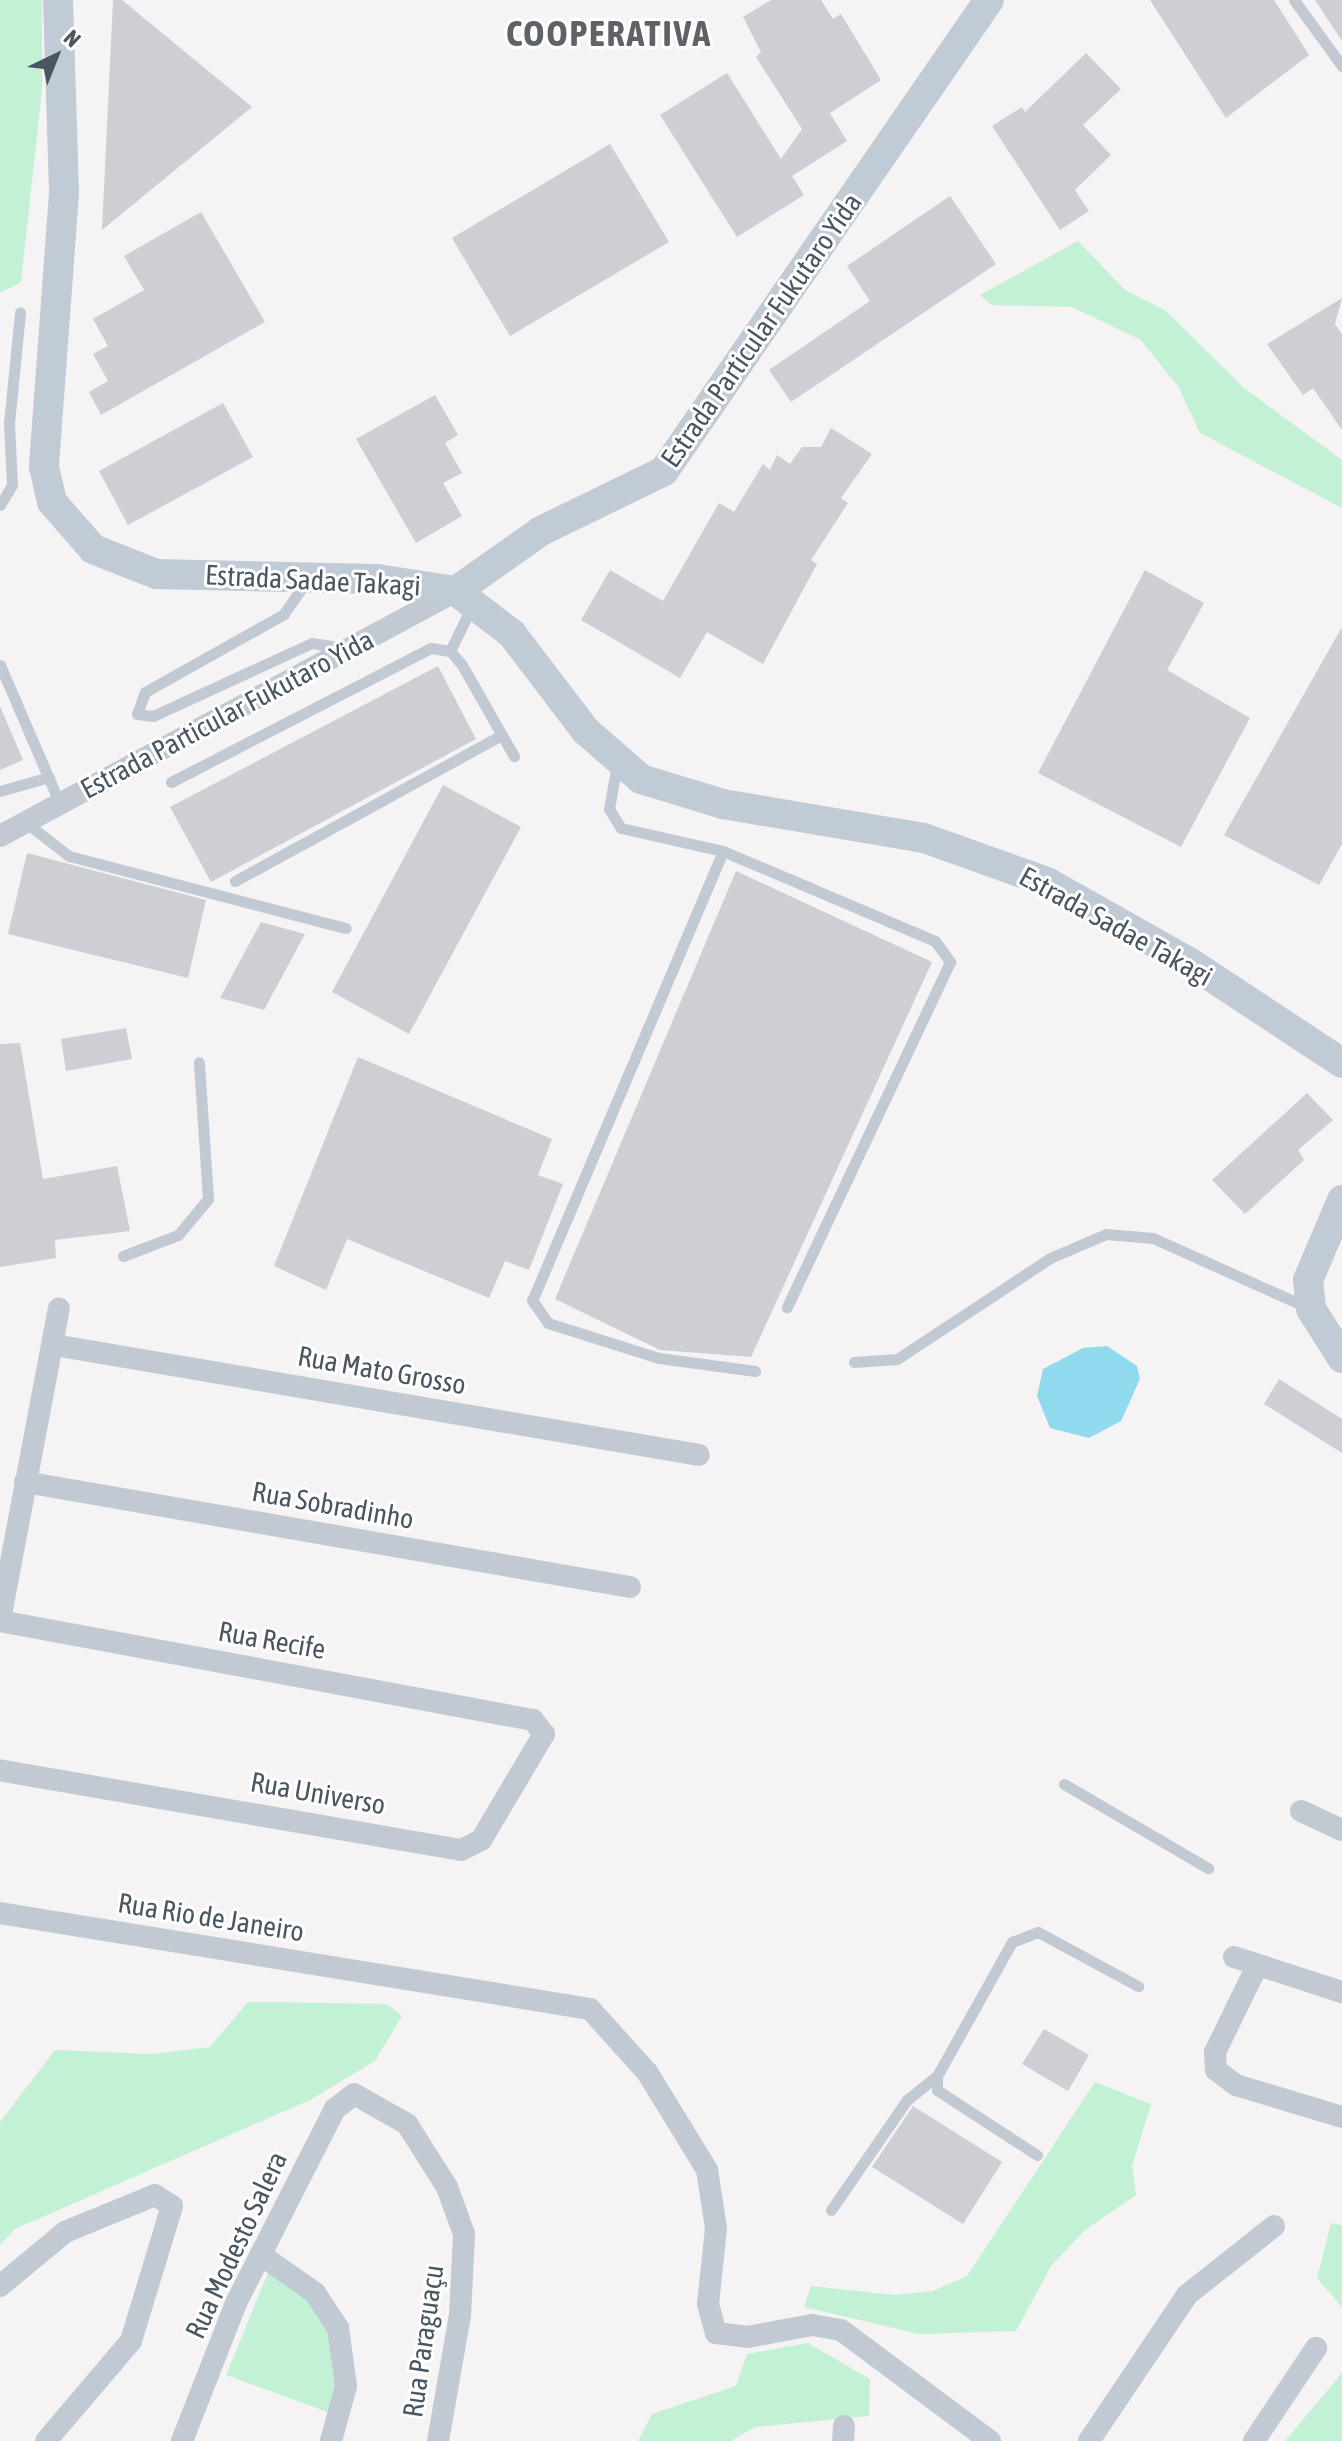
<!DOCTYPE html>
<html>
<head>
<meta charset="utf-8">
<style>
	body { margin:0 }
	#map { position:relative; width:1342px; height:2441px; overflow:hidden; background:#f5f3f3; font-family:"Asap Condensed",sans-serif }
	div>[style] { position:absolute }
	.green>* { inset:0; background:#c3f1d5 }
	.water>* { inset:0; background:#90daee }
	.building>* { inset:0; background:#cdcfd5 }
	.lane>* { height:11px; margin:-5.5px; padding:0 5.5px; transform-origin:5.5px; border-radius:5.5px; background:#c1cad2 }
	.street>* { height:22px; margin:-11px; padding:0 11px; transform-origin:11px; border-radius:11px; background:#c1cad2 }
	.secondary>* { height:30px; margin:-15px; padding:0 15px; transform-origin:15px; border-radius:15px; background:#c1cbd6 }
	span { translate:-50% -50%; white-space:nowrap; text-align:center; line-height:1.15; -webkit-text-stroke:6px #fff; paint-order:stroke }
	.street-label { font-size:28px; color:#4a5661 }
	.district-label { font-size:36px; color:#5f6368; font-weight:700; letter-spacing:2px }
	.north { position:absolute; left:16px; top:16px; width:80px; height:80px; -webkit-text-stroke:6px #fff; paint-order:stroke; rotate:43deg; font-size:22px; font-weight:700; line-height:32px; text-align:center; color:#4a5661 }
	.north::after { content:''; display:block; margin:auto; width:28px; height:36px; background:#4a5661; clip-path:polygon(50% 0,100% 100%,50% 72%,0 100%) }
</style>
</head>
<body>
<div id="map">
	<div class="green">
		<div style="clip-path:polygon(0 0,42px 0,42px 91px,21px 282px,0 293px)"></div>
		<div style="clip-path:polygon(1078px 241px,1125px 290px,1165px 310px,1244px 388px,1342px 460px,1342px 508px,1200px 433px,1179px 388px,1141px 340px,1072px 307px,992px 305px,980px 295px)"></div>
		<div style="clip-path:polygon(248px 2002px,387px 2004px,402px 2016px,375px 2061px,310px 2100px,15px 2229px,0 2245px,0 2122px,55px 2050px,152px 2054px,210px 2047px)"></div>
		<div style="clip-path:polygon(1095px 2082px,1151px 2104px,1132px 2166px,1136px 2195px,1085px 2230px,1051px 2266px,1016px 2331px,919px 2334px,804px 2307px,811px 2286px,894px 2295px,933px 2291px,967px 2276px)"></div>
		<div style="clip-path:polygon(1331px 2223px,1342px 2225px,1342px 2307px,1317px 2278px)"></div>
		<div style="clip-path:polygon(272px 2263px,303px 2282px,346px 2366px,333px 2414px,226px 2375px)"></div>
		<div style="clip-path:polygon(808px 2343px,870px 2379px,869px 2416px,755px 2427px,731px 2441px,638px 2441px,652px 2414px,736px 2386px,747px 2354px)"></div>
		<div style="clip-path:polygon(1342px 2373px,1342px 2441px,1285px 2441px)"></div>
	</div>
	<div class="water">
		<div style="clip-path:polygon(1107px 1346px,1137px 1366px,1140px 1379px,1121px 1421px,1089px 1438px,1050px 1428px,1037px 1396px,1043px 1369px,1083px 1348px)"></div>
	</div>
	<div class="building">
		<div style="clip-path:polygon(113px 0,122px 0,252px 107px,102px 230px)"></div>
		<div style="clip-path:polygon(771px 0,821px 0,833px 19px,841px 14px,881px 80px,830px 113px,847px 141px,792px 176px,804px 195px,737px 237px,660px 115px,727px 73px,781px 159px,802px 129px,756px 57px,761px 52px,743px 17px)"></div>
		<div style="clip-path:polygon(1150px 0,1274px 0,1309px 55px,1226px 118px)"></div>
		<div style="clip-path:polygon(1315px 0,1342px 0,1342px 41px)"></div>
		<div style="clip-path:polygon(1086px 53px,1121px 89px,1083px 125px,1111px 155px,1075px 190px,1089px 211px,1060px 230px,992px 126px,1022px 107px,1025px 112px)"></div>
		<div style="clip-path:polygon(610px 144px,669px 242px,510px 336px,452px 238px)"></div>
		<div style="clip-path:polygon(950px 196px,996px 264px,791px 402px,769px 370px,870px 301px,847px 266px)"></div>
		<div style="clip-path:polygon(201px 212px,265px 322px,101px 415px,89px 392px,108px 381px,93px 354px,108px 346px,93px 319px,144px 290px,124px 256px)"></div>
		<div style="clip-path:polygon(1342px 298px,1335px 324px,1342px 334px,1342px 430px,1313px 388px,1303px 395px,1267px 344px)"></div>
		<div style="clip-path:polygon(435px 395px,458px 435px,445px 443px,462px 473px,443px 483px,462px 516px,416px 543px,356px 439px)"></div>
		<div style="clip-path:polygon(223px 403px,253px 457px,128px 525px,99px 471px)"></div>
		<div style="clip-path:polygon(831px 428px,872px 454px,841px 498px,848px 503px,811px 560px,817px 564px,763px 664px,707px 632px,680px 678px,581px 620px,610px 570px,663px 601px,719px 503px,734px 512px,763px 464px,770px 470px,777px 455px,790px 464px,802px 447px,821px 447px)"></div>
		<div style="clip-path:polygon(1145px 570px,1204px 603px,1167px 670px,1250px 718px,1181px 847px,1038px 773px)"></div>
		<div style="clip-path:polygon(1342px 627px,1342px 844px,1319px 885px,1224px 835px)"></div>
		<div style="clip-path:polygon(438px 666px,476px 739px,211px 882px,170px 807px)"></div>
		<div style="clip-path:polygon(0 706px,23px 760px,0 770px)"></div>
		<div style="clip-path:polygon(443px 785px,521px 827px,409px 1034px,332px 992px)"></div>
		<div style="clip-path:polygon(27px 853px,206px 900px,188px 978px,8px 934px)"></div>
		<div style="clip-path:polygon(736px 871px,932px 962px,751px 1357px,660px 1350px,555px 1299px)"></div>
		<div style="clip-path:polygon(261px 922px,305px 934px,264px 1010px,220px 998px)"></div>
		<div style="clip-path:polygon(126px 1028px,132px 1059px,66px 1071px,61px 1039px)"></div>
		<div style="clip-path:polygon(20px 1043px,43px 1179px,117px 1166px,130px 1231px,55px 1240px,56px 1258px,0 1267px,0 1044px)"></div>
		<div style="clip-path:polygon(358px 1057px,552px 1139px,538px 1175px,563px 1184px,529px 1270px,505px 1261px,489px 1298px,347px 1239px,326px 1290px,274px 1266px)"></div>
		<div style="clip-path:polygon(1307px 1093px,1333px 1120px,1298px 1150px,1304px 1160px,1245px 1214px,1212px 1180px)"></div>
		<div style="clip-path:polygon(1279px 1379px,1342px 1419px,1342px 1453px,1264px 1404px)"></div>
		<div style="clip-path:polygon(1044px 2029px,1089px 2055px,1068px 2091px,1022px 2064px)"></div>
		<div style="clip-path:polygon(913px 2106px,1002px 2162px,963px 2224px,872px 2167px)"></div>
	</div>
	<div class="lane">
		<div style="left:1294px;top:0;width:82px;rotate:54deg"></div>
		<div style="left:0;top:505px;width:23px;rotate:-59deg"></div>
		<div style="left:12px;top:485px;width:62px;rotate:-92.8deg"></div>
		<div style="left:9px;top:423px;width:111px;rotate:-84.3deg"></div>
		<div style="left:306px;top:582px;width:39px;rotate:125deg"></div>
		<div style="left:284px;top:614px;width:159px;rotate:150.7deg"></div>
		<div style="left:145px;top:692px;width:23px;rotate:110deg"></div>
		<div style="left:137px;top:714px;width:16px;rotate:7deg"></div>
		<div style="left:153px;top:716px;width:175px;rotate:-24.7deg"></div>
		<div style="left:312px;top:643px;width:33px;rotate:9deg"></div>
		<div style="left:450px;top:651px;width:50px;rotate:-63.9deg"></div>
		<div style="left:0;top:665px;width:151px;rotate:66.7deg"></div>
		<div style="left:617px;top:764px;width:46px;rotate:100.1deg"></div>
		<div style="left:609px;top:809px;width:22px;rotate:58deg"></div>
		<div style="left:621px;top:828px;width:105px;rotate:12.7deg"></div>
		<div style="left:723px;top:851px;width:488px;rotate:113deg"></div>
		<div style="left:532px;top:1300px;width:28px;rotate:55deg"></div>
		<div style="left:548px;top:1323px;width:116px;rotate:17.5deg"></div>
		<div style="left:659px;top:1358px;width:97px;rotate:7.7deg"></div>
		<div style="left:171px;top:782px;width:292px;rotate:-27.3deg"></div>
		<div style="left:431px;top:648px;width:19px;rotate:9deg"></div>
		<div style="left:450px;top:651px;width:18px;rotate:49deg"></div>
		<div style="left:462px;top:665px;width:105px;rotate:60.3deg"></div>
		<div style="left:0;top:791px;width:51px;rotate:-15.9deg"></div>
		<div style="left:25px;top:822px;width:56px;rotate:37.7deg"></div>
		<div style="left:69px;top:856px;width:286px;rotate:14.6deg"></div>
		<div style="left:723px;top:851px;width:230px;rotate:23deg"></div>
		<div style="left:935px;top:941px;width:26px;rotate:54deg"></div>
		<div style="left:950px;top:962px;width:382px;rotate:115.3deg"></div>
		<div style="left:235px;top:881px;width:304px;rotate:-28.7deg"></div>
		<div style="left:123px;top:1256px;width:59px;rotate:-20.9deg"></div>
		<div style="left:178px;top:1235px;width:47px;rotate:-50.2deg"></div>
		<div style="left:208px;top:1199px;width:137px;rotate:-93.8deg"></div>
		<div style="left:854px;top:1362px;width:43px;rotate:-4deg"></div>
		<div style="left:897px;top:1359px;width:183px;rotate:-33.4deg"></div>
		<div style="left:1050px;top:1258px;width:61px;rotate:-23.2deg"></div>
		<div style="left:1106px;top:1234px;width:47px;rotate:4.9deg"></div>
		<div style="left:1153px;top:1238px;width:171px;rotate:24.2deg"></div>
		<div style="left:1064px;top:1784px;width:167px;rotate:30.3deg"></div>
		<div style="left:1037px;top:2155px;width:119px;rotate:-147deg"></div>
		<div style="left:937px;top:2090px;width:14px;rotate:-90deg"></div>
		<div style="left:937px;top:2076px;width:154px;rotate:-60.8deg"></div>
		<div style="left:1012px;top:1942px;width:28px;rotate:-21deg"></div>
		<div style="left:1038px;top:1932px;width:114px;rotate:28.4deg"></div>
		<div style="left:831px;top:2210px;width:134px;rotate:-55.4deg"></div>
		<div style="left:907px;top:2100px;width:38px;rotate:-39deg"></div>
	</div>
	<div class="street">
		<div style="left:0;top:836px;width:518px;rotate:-28.25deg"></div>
		<div style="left:54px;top:1345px;width:654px;rotate:9.68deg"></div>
		<div style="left:25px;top:1482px;width:614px;rotate:9.85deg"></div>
		<div style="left:0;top:1620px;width:317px;rotate:-79.3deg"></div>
		<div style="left:0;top:1621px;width:542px;rotate:10.52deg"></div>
		<div style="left:533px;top:1720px;width:18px;rotate:52deg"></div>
		<div style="left:544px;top:1734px;width:123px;rotate:120.7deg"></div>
		<div style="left:481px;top:1840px;width:22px;rotate:153deg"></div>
		<div style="left:461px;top:1850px;width:468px;rotate:-170.2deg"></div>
		<div style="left:1301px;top:1811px;width:45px;rotate:24.9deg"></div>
		<div style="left:0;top:1913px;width:598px;rotate:9.24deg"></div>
		<div style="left:590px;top:2009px;width:85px;rotate:47.9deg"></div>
		<div style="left:647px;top:2072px;width:115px;rotate:58.5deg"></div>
		<div style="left:707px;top:2170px;width:59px;rotate:81.2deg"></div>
		<div style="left:716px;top:2228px;width:76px;rotate:96deg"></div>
		<div style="left:708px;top:2304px;width:30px;rotate:75deg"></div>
		<div style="left:716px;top:2333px;width:31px;rotate:7deg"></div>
		<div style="left:747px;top:2337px;width:66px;rotate:-10.5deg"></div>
		<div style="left:812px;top:2325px;width:29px;rotate:10deg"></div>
		<div style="left:841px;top:2330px;width:186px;rotate:36.7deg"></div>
		<div style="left:1234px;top:1957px;width:114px;rotate:18deg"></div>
		<div style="left:1257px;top:1966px;width:96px;rotate:116deg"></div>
		<div style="left:1215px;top:2052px;width:18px;rotate:87deg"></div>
		<div style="left:1216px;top:2070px;width:25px;rotate:37deg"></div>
		<div style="left:1236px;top:2085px;width:111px;rotate:16.8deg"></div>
		<div style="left:261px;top:2255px;width:66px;rotate:35.1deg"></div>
		<div style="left:315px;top:2293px;width:42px;rotate:56.7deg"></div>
		<div style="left:338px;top:2328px;width:59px;rotate:82.1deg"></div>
		<div style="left:346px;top:2386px;width:57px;rotate:105.3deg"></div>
		<div style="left:0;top:2286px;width:85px;rotate:-39.7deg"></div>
		<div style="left:65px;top:2232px;width:97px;rotate:-22.3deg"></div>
		<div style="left:155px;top:2195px;width:20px;rotate:33deg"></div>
		<div style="left:172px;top:2206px;width:141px;rotate:106.9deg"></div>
		<div style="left:131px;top:2341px;width:131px;rotate:130.4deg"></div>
		<div style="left:182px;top:2441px;width:148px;rotate:-68.6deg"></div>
		<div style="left:236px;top:2303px;width:218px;rotate:-63deg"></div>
		<div style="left:335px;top:2109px;width:24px;rotate:-38deg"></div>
		<div style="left:354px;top:2094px;width:61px;rotate:29.5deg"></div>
		<div style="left:407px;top:2124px;width:75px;rotate:57.6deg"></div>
		<div style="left:447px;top:2187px;width:50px;rotate:70.1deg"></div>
		<div style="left:464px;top:2234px;width:81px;rotate:92.8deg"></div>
		<div style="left:460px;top:2315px;width:128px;rotate:99.9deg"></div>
		<div style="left:843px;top:2441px;width:15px;rotate:-86deg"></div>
		<div style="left:1089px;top:2441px;width:176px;rotate:-56.1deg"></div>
		<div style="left:1187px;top:2295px;width:111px;rotate:-38.4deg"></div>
		<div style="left:1254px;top:2441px;width:112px;rotate:-56.3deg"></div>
	</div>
	<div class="secondary">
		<div style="left:58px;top:0;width:193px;rotate:88.2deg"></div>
		<div style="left:64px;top:193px;width:275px;rotate:94.2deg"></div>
		<div style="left:44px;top:467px;width:36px;rotate:77deg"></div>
		<div style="left:52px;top:502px;width:62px;rotate:48.9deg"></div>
		<div style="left:93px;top:549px;width:68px;rotate:21.6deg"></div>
		<div style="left:156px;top:574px;width:221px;rotate:1.3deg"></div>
		<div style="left:377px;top:579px;width:80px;rotate:8.6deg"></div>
		<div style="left:456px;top:591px;width:71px;rotate:37.5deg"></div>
		<div style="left:512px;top:634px;width:122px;rotate:52.7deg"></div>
		<div style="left:586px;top:731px;width:73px;rotate:41.1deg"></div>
		<div style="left:641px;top:779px;width:86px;rotate:17deg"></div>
		<div style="left:723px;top:804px;width:204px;rotate:9.6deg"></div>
		<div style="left:924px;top:838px;width:131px;rotate:19.7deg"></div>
		<div style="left:1047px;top:882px;width:163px;rotate:29.4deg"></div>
		<div style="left:1189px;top:962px;width:183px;rotate:33.4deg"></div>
		<div style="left:456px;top:591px;width:104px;rotate:-35.2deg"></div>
		<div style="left:541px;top:531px;width:137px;rotate:-26deg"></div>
		<div style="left:664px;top:471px;width:572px;rotate:-55.39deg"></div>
		<div style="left:1342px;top:1200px;width:87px;rotate:113deg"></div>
		<div style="left:1308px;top:1280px;width:29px;rotate:84deg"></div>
		<div style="left:1311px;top:1309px;width:58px;rotate:57.7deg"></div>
	</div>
	<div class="street-label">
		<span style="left:761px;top:330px;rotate:-55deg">Estrada Particular Fukutaro Yida</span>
		<span style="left:313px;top:580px;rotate:3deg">Estrada Sadae Takagi</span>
		<span style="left:227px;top:714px;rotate:-28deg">Estrada Particular Fukutaro Yida</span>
		<span style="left:1116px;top:926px;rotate:29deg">Estrada Sadae Takagi</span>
		<span style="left:382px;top:1370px;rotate:10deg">Rua Mato Grosso</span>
		<span style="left:333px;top:1505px;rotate:10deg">Rua Sobradinho</span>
		<span style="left:272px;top:1640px;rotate:10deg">Rua Recife</span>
		<span style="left:318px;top:1793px;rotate:10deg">Rua Universo</span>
		<span style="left:211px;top:1917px;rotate:9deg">Rua Rio de Janeiro</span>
		<span style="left:236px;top:2245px;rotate:-65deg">Rua Modesto Salera</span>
		<span style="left:423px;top:2341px;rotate:-82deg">Rua Paraguaçu</span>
	</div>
	<div class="district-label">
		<span style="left:609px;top:34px">COOPERATIVA</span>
	</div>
	<div class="north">N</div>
</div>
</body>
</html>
